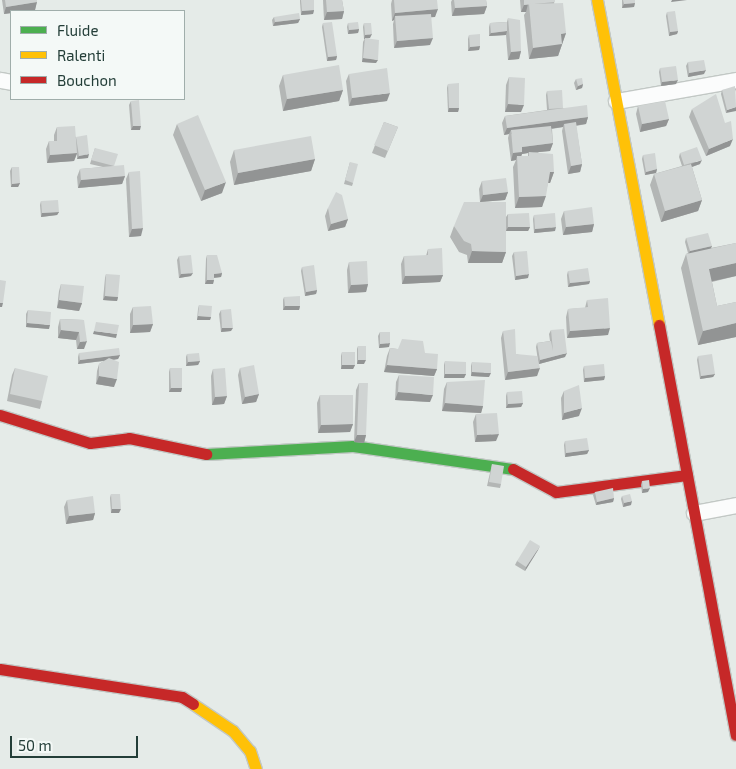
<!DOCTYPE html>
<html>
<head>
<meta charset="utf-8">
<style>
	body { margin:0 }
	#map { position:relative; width:736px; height:769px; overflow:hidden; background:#e5ebe8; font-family:"Exo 2",sans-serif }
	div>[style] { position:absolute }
	.roads { filter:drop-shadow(1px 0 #c2c8c5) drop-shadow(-1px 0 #c2c8c5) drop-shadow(0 1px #c2c8c5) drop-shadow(0 -1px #c2c8c5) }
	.street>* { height:15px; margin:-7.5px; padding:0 7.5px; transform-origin:7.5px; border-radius:7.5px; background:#fbfcfc }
	.fast>* { height:11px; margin:-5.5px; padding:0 5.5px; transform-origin:5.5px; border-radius:5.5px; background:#4caf50 }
	.slow>* { height:11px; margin:-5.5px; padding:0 5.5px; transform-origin:5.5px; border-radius:5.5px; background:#ffc107 }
	.jam>* { height:11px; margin:-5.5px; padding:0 5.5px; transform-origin:5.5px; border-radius:5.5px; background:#c62828 }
	.wall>* { inset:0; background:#b3b6b5 }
	.shaded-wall>* { inset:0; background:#929494 }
	.building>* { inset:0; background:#d0d4d3 }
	span { translate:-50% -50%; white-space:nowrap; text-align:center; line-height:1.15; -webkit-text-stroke:4px #f4f9f7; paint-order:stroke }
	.legend { position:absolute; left:10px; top:10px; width:175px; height:90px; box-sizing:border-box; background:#f4f9f7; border:1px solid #a0aeab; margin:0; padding:6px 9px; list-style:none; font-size:15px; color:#233e38 }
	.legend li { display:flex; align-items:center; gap:10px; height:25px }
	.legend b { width:25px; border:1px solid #a0aeab }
	.scale { position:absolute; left:10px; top:736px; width:128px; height:22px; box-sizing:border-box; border:2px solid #233e38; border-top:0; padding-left:6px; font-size:15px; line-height:18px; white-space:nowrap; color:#233e38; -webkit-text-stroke:4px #f4f9f7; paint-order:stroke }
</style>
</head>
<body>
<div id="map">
	<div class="roads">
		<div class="street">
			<div style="left:0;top:80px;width:11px;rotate:10deg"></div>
			<div style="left:616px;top:101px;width:122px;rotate:-9.9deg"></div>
			<div style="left:694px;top:513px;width:43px;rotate:-10.8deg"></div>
		</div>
		<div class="fast">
			<div style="left:206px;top:454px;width:147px;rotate:-3.1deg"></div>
			<div style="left:353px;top:446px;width:162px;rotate:8.2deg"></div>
		</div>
		<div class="slow">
			<div style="left:597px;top:0;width:331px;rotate:79.2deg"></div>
			<div style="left:193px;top:704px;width:48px;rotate:34deg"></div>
			<div style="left:233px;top:731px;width:26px;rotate:50deg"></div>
			<div style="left:250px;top:751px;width:19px;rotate:72deg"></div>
		</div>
		<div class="jam">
			<div style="left:659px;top:325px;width:417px;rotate:79.4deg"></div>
			<div style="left:0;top:415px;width:94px;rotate:17.3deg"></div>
			<div style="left:90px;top:443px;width:39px;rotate:-7deg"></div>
			<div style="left:129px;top:438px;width:79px;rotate:11.7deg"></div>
			<div style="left:513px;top:469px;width:49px;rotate:28.1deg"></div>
			<div style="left:556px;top:492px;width:132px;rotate:-7.4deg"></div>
			<div style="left:0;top:669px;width:184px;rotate:8.7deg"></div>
			<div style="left:182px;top:697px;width:13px;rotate:32deg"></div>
		</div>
	</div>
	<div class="wall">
		<div style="clip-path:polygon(2px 0,37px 0,35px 10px,4px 14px)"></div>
		<div style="clip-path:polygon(300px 0,314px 0,314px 10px,313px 14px,301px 15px,300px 2px)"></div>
		<div style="clip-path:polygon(323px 0,342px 0,344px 11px,342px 19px,324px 20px)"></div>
		<div style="clip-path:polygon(392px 0,437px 0,435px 17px,431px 17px,430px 45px,394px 48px,393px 24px,394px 20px,392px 21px,391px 4px)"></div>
		<div style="clip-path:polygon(452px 0,486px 0,487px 6px,484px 14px,452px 16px,451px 2px)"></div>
		<div style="clip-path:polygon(520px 0,555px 0,554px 3px,566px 33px,558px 56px,529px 59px,524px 15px,526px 12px,521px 12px)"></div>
		<div style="clip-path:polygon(622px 0,635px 0,634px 7px,622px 8px)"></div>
		<div style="clip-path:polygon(667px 12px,678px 31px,677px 34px,669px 36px,666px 16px)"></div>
		<div style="clip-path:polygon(274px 17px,300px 19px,298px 23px,273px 26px,272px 20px)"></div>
		<div style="clip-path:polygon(508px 18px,521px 51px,519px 59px,508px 60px,506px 35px,489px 36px,489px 27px,490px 23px,507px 22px)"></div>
		<div style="clip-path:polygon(323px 23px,337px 56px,336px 60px,327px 61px,322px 27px)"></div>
		<div style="clip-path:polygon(348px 23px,359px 29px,358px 33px,348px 34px,347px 27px)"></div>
		<div style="clip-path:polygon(364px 23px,370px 38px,365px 38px,376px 63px,362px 62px,363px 42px,365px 38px,364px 39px,363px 27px)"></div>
		<div style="clip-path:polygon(469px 35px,480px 46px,479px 50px,468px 51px,468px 39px)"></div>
		<div style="clip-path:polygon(688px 62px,704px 74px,688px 77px,686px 66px)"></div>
		<div style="clip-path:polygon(660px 68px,676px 84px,661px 86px,659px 72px)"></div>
		<div style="clip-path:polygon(349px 74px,387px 101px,349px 106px,346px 81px)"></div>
		<div style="clip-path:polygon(283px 75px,343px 90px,339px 101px,283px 111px,279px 86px)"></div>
		<div style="clip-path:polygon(509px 77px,521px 112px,505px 112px,506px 85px)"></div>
		<div style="clip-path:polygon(576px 79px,583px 84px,582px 88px,576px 90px,574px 83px)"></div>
		<div style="clip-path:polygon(448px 84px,459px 108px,458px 112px,448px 112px,447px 88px)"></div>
		<div style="clip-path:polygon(736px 89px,726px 113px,721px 94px,722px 90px)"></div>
		<div style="clip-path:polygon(evenodd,547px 91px,563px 108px,588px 117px,586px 124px,576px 126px,582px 164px,580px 172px,568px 174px,562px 131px,563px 127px,552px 129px,553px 143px,550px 151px,538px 152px,554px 172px,550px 183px,548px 183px,542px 207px,515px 208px,513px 167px,516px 160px,511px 161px,508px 138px,509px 134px,504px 135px,502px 123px,505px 116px,547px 110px,546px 95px,547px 91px,528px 153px,528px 156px,521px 156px,522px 154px,528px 153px)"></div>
		<div style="clip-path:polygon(131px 101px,140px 130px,131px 130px,129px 105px)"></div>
		<div style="clip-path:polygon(638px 106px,669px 119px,666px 126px,640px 132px,636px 114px)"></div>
		<div style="clip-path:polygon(692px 109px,730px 146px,706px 156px,689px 117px)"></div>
		<div style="clip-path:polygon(384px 122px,398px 127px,385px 158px,372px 153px)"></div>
		<div style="clip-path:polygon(177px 124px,222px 193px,201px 201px,173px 135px)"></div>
		<div style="clip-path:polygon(57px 127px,76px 137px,88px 158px,77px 159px,77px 154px,74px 161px,47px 163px,46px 149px,49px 141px,54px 141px,54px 135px)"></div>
		<div style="clip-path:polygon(95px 148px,125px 176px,122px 184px,78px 188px,77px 177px,80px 169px,103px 167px,90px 164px)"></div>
		<div style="clip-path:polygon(234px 150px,315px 159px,311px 171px,234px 185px,230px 162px)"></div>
		<div style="clip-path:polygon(680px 153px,700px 164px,692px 167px,702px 200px,698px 211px,661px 222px,650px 185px,654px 174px,682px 166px,679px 157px)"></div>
		<div style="clip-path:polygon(643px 155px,657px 169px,656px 173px,645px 175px,642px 159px)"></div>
		<div style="clip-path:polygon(350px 162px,353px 183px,352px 186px,344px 184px)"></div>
		<div style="clip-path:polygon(12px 167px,20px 183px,18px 187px,11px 187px,10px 171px)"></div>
		<div style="clip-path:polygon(129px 172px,141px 236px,129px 237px,126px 179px)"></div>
		<div style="clip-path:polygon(482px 181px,508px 192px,505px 200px,480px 202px,479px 189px)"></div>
		<div style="clip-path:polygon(41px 201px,59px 212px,57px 215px,41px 217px,40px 205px)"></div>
		<div style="clip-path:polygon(328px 208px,348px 219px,345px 227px,328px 231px,325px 216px)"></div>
		<div style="clip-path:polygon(564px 211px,594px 224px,592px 232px,563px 235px,561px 219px)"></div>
		<div style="clip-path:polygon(508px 214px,530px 227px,528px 231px,506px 231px,506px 217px)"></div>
		<div style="clip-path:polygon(534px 215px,555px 231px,534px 233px,533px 219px)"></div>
		<div style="clip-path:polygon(454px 226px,506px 252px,502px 263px,468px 263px,467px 255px,459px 252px,450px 237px)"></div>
		<div style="clip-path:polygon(686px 238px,712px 246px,711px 248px,736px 243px,736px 276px,712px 282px,717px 306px,736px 302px,736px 337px,698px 345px,681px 268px,686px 254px,688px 253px,685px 242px)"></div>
		<div style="clip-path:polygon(428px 249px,443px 275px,440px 282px,402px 284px,401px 264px,404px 256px,426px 256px)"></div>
		<div style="clip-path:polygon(514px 252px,528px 278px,515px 280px,512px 256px)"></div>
		<div style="clip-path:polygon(207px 255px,222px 273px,221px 277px,214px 278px,213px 284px,205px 284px,206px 259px)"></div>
		<div style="clip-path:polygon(179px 256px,191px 276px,179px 278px,177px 260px)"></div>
		<div style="clip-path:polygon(349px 262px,368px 284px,366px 292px,348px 293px,347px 270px)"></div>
		<div style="clip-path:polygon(302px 267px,317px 290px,316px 294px,305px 296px,301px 271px)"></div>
		<div style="clip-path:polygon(568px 271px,590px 281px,589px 284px,568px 287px,567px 275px)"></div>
		<div style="clip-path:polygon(106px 274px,118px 297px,117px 301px,103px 300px,105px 278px)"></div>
		<div style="clip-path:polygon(61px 284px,82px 303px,79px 311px,57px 308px,59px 291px)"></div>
		<div style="clip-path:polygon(284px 297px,300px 306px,299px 310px,283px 310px,283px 300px)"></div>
		<div style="clip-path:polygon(587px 300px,608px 335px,567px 338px,566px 317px,568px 309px,585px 308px)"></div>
		<div style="clip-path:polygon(199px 305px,211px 317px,210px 320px,197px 320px,198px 309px)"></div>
		<div style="clip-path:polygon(133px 307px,153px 324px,150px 332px,130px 333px,130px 314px)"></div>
		<div style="clip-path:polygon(28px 310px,49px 329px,26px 327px,26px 314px)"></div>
		<div style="clip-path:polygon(221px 310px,231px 331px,221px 332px,219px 314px)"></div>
		<div style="clip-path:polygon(60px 319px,84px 320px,84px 349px,77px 349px,76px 340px,58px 338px,58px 327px)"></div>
		<div style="clip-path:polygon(551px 330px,565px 357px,539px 364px,537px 376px,505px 380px,501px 338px,503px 331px,516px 354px,538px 361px,536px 347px,537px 343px,550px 341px,549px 334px)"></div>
		<div style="clip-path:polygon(380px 332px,389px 347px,379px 348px,378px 336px)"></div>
		<div style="clip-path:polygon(358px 346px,364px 364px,357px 364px,357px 349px)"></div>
		<div style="clip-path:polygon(390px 348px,425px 353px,437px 369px,434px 376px,384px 372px,387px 356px)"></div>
		<div style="clip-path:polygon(342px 352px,355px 365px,353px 369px,341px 369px,341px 356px)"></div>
		<div style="clip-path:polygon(79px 353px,120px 355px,118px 359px,113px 360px,114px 387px,96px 384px,97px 371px,99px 364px,104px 361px,78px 364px,78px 357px)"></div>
		<div style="clip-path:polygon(187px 354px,200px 361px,198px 365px,186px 366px,186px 357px)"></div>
		<div style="clip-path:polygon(698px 356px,715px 374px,713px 377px,700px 379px,697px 360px)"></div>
		<div style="clip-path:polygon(445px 361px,466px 374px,464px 378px,444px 378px,444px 365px)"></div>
		<div style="clip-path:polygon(472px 362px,489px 377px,471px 376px,471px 366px)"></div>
		<div style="clip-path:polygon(584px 366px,605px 376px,604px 380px,584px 382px,583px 370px)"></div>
		<div style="clip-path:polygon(15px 368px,42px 401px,40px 409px,7px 401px,12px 375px)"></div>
		<div style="clip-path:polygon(170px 368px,182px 388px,181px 392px,169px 392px,169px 372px)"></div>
		<div style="clip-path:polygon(240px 368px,259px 394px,256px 402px,242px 404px,238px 375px)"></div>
		<div style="clip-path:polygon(213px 369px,227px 396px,224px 404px,212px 405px,211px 376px)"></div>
		<div style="clip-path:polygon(399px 375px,430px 402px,395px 400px,396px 382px)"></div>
		<div style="clip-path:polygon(447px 382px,483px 406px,481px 413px,442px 411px,444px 389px)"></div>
		<div style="clip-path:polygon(359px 383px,366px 435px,364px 443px,354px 442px,356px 390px)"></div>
		<div style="clip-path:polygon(564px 391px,579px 416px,562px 420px,561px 398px)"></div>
		<div style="clip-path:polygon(507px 392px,523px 403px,521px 407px,506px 408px,506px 396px)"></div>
		<div style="clip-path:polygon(320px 395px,353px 424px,350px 432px,318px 433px,317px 403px)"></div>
		<div style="clip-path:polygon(476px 414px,496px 441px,475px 442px,473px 422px)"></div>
		<div style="clip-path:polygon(565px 441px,589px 450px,587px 454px,565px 457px,564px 445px)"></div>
		<div style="clip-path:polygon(492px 464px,501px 484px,500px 488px,487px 486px)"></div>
		<div style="clip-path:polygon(642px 481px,648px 492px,642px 493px,641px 485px)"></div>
		<div style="clip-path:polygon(595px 492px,614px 498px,613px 502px,596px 505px,593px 495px)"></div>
		<div style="clip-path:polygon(111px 494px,119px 513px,111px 513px,110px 498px)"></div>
		<div style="clip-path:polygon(622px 496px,631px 505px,623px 507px,621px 499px)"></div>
		<div style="clip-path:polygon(67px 500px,95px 513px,93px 520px,66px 524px,64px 507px)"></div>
		<div style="clip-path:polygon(538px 550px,525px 571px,515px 565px,517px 561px)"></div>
	</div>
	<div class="shaded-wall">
		<div style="clip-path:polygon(672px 0,687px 0,671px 2px)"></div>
		<div style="clip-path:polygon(37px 2px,35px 10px,26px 11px,11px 11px,11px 13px,4px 14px,6px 7px)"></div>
		<div style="clip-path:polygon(635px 3px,634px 7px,622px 8px,624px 4px)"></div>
		<div style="clip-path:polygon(528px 4px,526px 12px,521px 12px,524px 5px)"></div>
		<div style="clip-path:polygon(487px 6px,484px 14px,452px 16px,455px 8px)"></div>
		<div style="clip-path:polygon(438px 9px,435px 17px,396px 20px,395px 16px,394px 20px,392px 21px,395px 13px)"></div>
		<div style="clip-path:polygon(314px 10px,313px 14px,301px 15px,302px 11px)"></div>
		<div style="clip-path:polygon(344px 11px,342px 19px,324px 20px,327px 12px)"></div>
		<div style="clip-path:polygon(300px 19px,298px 23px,273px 26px,275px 22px)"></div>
		<div style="clip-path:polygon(359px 29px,358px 33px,348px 34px,349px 30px)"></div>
		<div style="clip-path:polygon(507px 31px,506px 35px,489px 36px,491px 33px)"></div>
		<div style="clip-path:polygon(678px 31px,677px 34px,669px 36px,670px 32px)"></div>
		<div style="clip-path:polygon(566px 33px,558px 56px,529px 59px,533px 48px,561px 34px)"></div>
		<div style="clip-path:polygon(372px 34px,370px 38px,364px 39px,365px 35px)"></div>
		<div style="clip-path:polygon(433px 38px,430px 45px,394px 48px,397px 41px)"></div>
		<div style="clip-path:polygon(480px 46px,479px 50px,468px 51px,470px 47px)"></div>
		<div style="clip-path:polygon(521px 51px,519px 59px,508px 60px,511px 52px)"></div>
		<div style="clip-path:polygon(337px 56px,336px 60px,327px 61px,328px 57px)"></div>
		<div style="clip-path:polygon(363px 58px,378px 60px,376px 63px,362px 62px)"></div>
		<div style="clip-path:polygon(706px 70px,704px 74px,688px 77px,689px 73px)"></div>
		<div style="clip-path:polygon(678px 80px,676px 84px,661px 86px,662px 82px)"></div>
		<div style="clip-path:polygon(583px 84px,582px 88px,576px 90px,578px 86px)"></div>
		<div style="clip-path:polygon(343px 90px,339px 101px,283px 111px,287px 99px)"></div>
		<div style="clip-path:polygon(390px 93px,387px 101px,349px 106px,352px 98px)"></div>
		<div style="clip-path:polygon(508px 104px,524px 105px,521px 112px,505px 112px)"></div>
		<div style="clip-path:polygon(736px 107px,736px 111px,726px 113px,727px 110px)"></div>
		<div style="clip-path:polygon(449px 108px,459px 108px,458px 112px,448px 112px)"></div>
		<div style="clip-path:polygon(588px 117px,586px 124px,565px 127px,564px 124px,563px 127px,511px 134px,511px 130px,509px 134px,504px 135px,507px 128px)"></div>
		<div style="clip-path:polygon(669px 119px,666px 126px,640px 132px,642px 124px)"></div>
		<div style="clip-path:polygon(133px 126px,141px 126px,140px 130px,131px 130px)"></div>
		<div style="clip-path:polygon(733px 139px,730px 146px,706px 156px,709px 149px)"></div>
		<div style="clip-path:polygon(553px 143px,550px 151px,529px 153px,529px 152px,528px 153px,522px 154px,520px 160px,517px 156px,516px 160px,511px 161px,513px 153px,522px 147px)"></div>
		<div style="clip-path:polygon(77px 153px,74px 161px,47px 163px,50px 155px)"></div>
		<div style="clip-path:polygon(89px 154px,88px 158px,77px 159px,79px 156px)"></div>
		<div style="clip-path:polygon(315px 159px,311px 171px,234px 185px,238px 173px)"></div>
		<div style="clip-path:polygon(702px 160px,700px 164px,683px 170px,685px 166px)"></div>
		<div style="clip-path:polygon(582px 164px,580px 172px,568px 174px,571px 166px)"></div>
		<div style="clip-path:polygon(657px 169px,656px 173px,645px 175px,646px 172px)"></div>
		<div style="clip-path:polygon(550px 172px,554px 172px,550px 183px,546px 183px)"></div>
		<div style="clip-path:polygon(125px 176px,122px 184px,78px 188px,81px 180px)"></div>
		<div style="clip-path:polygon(226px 182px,222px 193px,201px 201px,205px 190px)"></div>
		<div style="clip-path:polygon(20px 183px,18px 187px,11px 187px,12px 184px)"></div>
		<div style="clip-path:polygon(508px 192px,505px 200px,480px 202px,483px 195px)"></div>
		<div style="clip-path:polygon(546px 196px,542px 207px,515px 208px,519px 197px)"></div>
		<div style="clip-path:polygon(702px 200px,698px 211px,661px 222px,665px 211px)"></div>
		<div style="clip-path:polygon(59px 212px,57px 215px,41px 217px,42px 213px)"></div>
		<div style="clip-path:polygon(348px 219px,345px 227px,328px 231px,331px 224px)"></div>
		<div style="clip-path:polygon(594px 224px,592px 232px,563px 235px,566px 227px)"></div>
		<div style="clip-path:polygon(508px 227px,530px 227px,528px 231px,506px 231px)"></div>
		<div style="clip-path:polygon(556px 227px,555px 231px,534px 233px,535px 229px)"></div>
		<div style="clip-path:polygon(143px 228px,141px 236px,129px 237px,132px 229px)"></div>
		<div style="clip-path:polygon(712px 246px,710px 250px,688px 255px,690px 251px)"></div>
		<div style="clip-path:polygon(472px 251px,506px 252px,502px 263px,468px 263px)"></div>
		<div style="clip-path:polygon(736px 263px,736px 276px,704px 283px,709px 269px)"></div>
		<div style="clip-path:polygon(193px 273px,191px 276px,179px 278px,181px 274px)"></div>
		<div style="clip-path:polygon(222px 273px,221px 277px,212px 278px,214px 274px)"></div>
		<div style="clip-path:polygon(529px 274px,528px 278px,515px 280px,516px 276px)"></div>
		<div style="clip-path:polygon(443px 275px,440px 282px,402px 284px,405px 276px)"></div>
		<div style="clip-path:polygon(207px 280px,214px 280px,213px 284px,205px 284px)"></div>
		<div style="clip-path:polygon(590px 281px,589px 284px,568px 287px,570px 283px)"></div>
		<div style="clip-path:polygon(368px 284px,366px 292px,348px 293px,351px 285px)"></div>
		<div style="clip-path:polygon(317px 290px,316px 294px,305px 296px,306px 292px)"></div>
		<div style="clip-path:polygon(105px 296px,118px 297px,117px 301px,103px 300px)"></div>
		<div style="clip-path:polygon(59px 300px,82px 303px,79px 311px,57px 308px)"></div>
		<div style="clip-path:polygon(0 303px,3px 303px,2px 307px,0 307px)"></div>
		<div style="clip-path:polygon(285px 306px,300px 306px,299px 310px,283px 310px)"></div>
		<div style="clip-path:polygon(198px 316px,211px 317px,210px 320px,197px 320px)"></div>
		<div style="clip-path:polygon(27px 323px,50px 325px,49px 329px,26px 327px)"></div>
		<div style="clip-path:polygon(736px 323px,736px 337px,698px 345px,703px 331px)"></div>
		<div style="clip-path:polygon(153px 324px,150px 332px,130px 333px,133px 325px)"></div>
		<div style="clip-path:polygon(222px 328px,233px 328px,231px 331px,221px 332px)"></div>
		<div style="clip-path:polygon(610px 328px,608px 335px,567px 338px,570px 331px)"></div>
		<div style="clip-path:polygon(61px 330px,79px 332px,76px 340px,58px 338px)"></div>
		<div style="clip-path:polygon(94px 331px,117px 334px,116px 338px,93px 334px)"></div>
		<div style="clip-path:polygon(87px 341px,84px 349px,77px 349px,80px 342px)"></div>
		<div style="clip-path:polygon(390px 343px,389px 347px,379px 348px,380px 344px)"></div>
		<div style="clip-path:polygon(567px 353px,565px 357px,539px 364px,540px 360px)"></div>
		<div style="clip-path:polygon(120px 355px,118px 359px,78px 364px,80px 360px)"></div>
		<div style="clip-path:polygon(358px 360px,366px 360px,364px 364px,357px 364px)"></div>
		<div style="clip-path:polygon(200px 361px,198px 365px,186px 366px,188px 362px)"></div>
		<div style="clip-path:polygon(342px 365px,355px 365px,353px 369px,341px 369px)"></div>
		<div style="clip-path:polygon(387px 365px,437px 369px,434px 376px,384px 372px)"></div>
		<div style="clip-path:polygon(540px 368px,537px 376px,505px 380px,508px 372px)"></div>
		<div style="clip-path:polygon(472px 372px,491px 373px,489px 377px,471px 376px)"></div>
		<div style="clip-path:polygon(445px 374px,466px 374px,464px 378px,444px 378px)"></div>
		<div style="clip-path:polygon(715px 374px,713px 377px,700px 379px,701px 376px)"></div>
		<div style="clip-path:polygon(99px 376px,117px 379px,114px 387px,96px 384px)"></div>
		<div style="clip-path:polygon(605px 376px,604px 380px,584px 382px,585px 378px)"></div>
		<div style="clip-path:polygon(171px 388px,182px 388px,181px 392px,169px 392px)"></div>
		<div style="clip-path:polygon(398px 392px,433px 395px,430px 402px,395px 400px)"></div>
		<div style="clip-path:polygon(259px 394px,256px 402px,242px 404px,245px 397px)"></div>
		<div style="clip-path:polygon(227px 396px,224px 404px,212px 405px,215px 397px)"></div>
		<div style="clip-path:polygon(445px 403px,483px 406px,481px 413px,442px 411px)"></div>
		<div style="clip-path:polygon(523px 403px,521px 407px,506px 408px,508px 404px)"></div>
		<div style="clip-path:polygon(582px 408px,579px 416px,562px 420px,564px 413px)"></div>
		<div style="clip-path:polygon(353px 424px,350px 432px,318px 433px,321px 425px)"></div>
		<div style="clip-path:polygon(499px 434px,496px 441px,475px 442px,477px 435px)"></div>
		<div style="clip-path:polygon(357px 435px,366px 435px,364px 443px,354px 442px)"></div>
		<div style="clip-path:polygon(589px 450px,587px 454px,565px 457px,566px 453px)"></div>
		<div style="clip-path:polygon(650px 488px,648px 492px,642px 493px,643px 489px)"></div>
		<div style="clip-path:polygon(614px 498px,613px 502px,596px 505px,597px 502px)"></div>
		<div style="clip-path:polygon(632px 501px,631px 505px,623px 507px,624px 503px)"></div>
		<div style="clip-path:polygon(112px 509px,121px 509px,119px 513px,111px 513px)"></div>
		<div style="clip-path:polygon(95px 513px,93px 520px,66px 524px,69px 516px)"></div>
		<div style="clip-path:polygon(540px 546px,538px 550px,525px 571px,526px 567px)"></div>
	</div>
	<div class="building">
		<div style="clip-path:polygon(5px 0,37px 0,37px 2px,6px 7px)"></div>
		<div style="clip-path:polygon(301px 0,314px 0,314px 10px,302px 11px)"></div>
		<div style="clip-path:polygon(326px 0,342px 0,344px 11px,327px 12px)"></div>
		<div style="clip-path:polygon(394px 0,437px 0,438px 9px,395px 13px)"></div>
		<div style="clip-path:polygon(454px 0,486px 0,487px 6px,455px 8px)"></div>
		<div style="clip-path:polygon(524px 0,555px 0,555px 2px,524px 5px)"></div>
		<div style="clip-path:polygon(623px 0,635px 0,635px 3px,624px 4px)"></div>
		<div style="clip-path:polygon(563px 3px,566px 33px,561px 34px,562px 44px,533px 48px,529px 4px)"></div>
		<div style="clip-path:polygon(675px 11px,678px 31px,670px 32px,667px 12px)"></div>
		<div style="clip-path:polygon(299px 13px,300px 19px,275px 22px,274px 17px)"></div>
		<div style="clip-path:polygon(431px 14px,433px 38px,397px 41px,395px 16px)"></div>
		<div style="clip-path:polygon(508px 18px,520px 20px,521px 51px,511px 52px)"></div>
		<div style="clip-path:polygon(332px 22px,337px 56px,328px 57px,323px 23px)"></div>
		<div style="clip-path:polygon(358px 22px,359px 29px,349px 30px,348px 23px)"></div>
		<div style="clip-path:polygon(507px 22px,507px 31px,491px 33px,490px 23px)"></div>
		<div style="clip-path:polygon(364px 23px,371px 23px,372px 34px,365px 35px)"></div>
		<div style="clip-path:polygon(480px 34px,480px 46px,470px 47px,469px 35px)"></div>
		<div style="clip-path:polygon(365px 38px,379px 40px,378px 60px,363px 58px)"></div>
		<div style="clip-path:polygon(704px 60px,706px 70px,689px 73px,688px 62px)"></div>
		<div style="clip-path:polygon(339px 65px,343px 90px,287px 99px,283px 75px)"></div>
		<div style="clip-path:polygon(676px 66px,678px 80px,662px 82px,660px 68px)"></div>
		<div style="clip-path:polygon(387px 68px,390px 93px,352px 98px,349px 74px)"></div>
		<div style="clip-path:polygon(509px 77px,525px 78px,524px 105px,508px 104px)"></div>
		<div style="clip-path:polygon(582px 78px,583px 84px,578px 86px,576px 79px)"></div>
		<div style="clip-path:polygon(459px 83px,459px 108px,449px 108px,448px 84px)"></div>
		<div style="clip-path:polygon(735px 86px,736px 107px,727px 110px,722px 90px)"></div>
		<div style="clip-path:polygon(562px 90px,563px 108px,549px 109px,547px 91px)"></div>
		<div style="clip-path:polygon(716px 94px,725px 123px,731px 121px,733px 139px,709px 149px,692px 109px)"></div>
		<div style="clip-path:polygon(139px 100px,141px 126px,133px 126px,131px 101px)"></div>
		<div style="clip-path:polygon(665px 101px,669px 119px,642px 124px,638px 106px)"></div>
		<div style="clip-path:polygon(587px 105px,588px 117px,507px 128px,505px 116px)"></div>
		<div style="clip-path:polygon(198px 115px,226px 182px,205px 190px,177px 124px)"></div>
		<div style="clip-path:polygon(384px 122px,398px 127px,388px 151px,374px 145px)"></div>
		<div style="clip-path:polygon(576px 122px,582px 164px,571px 166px,564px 124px)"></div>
		<div style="clip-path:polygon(75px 126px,77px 153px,50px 155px,49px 141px,57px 141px,57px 127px)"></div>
		<div style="clip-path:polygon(551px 126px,553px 143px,522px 147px,522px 152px,513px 153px,511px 130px)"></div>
		<div style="clip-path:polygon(87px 135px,89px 154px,79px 156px,76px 137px)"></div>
		<div style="clip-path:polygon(311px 136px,315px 159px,238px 173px,234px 150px)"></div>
		<div style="clip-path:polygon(697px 147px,702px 160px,684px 165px,680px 153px)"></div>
		<div style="clip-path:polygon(95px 148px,118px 154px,114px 166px,91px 160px)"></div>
		<div style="clip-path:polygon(529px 152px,553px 154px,554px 172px,550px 172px,546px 196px,519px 197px,517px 156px,529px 156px)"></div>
		<div style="clip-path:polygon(655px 153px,657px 169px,646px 172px,643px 155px)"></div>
		<div style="clip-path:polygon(350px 162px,358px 164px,353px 183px,345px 180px)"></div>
		<div style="clip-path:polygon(691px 164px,702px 200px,665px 211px,654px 174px)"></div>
		<div style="clip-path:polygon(124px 165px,125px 176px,81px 180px,80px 169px)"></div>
		<div style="clip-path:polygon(12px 167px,19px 167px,20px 183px,12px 184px)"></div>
		<div style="clip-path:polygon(140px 171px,143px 228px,132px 229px,129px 172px)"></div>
		<div style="clip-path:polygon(506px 178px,508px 192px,483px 195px,482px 181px)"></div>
		<div style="clip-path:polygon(336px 192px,342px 195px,348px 219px,331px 224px,328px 208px)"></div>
		<div style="clip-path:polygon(58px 200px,59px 212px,42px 213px,41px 201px)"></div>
		<div style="clip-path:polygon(464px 202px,506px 202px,506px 252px,472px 251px,471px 244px,464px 241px,454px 226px)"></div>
		<div style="clip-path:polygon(592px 207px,594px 224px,566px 227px,564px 211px)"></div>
		<div style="clip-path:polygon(529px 213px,530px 227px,508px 227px,508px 214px)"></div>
		<div style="clip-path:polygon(555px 213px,556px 227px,535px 229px,534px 215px)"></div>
		<div style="clip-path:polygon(708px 233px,712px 246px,690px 251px,686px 238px)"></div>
		<div style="clip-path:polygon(736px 243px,736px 263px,709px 269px,717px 306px,736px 302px,736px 323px,703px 331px,686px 254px)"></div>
		<div style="clip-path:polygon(442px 248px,443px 275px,405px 276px,404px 256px,428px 255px,428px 249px)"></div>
		<div style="clip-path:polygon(527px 251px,529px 274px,516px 276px,514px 252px)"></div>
		<div style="clip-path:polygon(191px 255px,193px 273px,181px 274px,179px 256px)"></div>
		<div style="clip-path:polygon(207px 255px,217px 255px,222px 273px,214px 274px,214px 280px,207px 280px)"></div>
		<div style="clip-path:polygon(367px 261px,368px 284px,351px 285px,349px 262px)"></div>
		<div style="clip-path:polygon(314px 265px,317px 290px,306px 292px,302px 267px)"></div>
		<div style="clip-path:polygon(588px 268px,590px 281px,570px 283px,568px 271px)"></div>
		<div style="clip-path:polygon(106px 274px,120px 275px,118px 297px,105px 296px)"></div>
		<div style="clip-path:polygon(0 280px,6px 281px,3px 303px,0 303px)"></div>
		<div style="clip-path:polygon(61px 284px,84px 286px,82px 303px,59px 300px)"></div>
		<div style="clip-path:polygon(300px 296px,300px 306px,285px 306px,284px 297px)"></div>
		<div style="clip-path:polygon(608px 298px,610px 328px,570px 331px,568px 309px,588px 307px,587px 300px)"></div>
		<div style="clip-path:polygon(199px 305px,212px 306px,211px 317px,198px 316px)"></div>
		<div style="clip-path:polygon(151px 306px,153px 324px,133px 325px,133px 307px)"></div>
		<div style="clip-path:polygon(231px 309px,233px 328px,222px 328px,221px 310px)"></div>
		<div style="clip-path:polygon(28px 310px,51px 312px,50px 325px,27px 323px)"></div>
		<div style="clip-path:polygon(60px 319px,84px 320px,87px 341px,80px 342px,79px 332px,61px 330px)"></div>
		<div style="clip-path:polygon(96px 322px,119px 325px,117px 334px,94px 331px)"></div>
		<div style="clip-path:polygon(515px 329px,516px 354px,537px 356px,540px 368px,508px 372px,503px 331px)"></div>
		<div style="clip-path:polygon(564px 329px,567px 353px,540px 360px,537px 343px,551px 341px,553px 351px,551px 330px)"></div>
		<div style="clip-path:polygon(380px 332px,390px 332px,390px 343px,380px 344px)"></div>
		<div style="clip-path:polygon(402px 339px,423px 341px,425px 353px,438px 354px,437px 369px,387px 365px,390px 348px,398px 349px)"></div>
		<div style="clip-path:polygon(358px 346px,366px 346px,366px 360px,358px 360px)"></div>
		<div style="clip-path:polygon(119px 348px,120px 355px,80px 360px,79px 353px)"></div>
		<div style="clip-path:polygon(342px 352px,355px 352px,355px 365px,342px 365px)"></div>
		<div style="clip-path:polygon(199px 353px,200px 361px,188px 362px,187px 354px)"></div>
		<div style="clip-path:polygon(712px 354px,715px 374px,701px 376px,698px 356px)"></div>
		<div style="clip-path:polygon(109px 358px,119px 362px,117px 379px,99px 376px,99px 364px)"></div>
		<div style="clip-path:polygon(445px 361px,466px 362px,466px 374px,445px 374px)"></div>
		<div style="clip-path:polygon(472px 362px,491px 363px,491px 373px,472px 372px)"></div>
		<div style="clip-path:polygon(604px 364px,605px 376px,585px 378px,584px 366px)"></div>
		<div style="clip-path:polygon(254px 365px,259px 394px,245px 397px,240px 368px)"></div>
		<div style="clip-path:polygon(15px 368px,48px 376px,42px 401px,10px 394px)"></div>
		<div style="clip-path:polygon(170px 368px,182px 368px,182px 388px,171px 388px)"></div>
		<div style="clip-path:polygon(225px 368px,227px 396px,215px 397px,213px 369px)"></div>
		<div style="clip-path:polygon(399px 375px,434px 377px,433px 395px,398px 392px)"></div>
		<div style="clip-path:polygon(485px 380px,483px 406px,445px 403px,447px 382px)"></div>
		<div style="clip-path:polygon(359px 383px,368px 383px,366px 435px,357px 435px)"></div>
		<div style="clip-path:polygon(579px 385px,582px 408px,564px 413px,564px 391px)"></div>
		<div style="clip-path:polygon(522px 391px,523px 403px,508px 404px,507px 392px)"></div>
		<div style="clip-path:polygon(320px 395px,353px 395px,353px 424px,321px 425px)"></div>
		<div style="clip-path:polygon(497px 413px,499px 434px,477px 435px,476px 414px)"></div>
		<div style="clip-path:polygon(587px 438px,589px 450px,566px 453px,565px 441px)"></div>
		<div style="clip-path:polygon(492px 464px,504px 466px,501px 484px,489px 482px)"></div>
		<div style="clip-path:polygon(649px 480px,650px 488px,643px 489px,642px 481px)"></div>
		<div style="clip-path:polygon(613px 488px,614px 498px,597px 502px,595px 492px)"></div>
		<div style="clip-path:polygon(111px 494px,120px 494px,121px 509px,112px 509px)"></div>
		<div style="clip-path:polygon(630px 494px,632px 501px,624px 503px,622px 496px)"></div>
		<div style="clip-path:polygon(93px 496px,95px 513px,69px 516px,67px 500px)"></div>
		<div style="clip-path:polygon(530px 540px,540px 546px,526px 567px,517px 561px)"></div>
	</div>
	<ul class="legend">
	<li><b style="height:6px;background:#4caf50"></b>Fluide</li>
	<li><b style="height:6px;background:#ffc107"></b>Ralenti</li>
	<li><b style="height:6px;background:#c62828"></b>Bouchon</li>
	</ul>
	<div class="scale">50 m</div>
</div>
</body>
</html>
